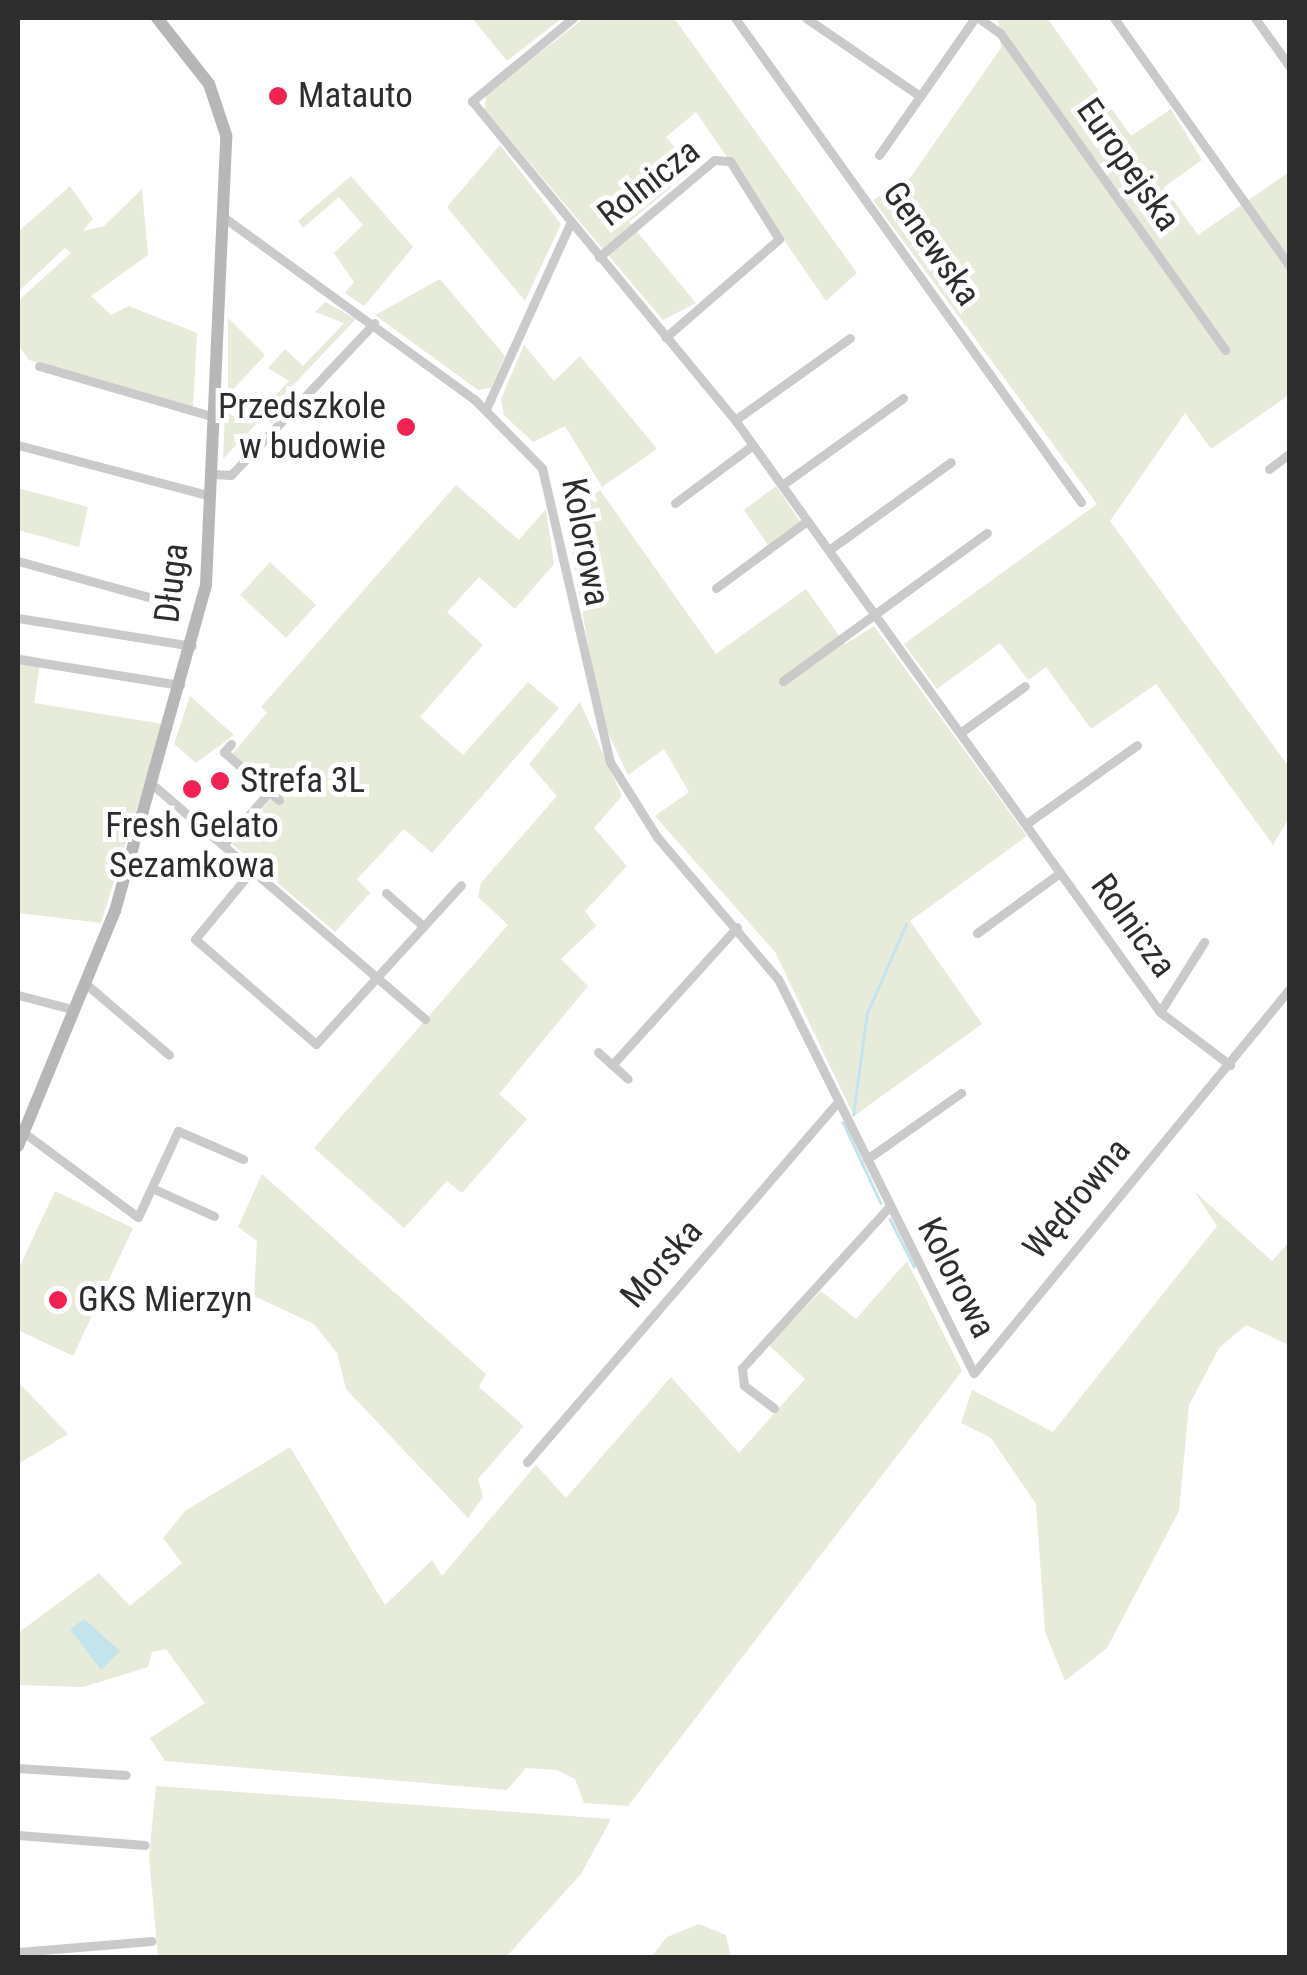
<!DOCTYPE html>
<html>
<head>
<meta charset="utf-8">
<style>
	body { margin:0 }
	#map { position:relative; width:1307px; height:1975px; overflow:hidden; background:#fff; font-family:"Roboto Condensed",sans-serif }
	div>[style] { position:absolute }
	.green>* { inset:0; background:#e6ecd9 }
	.water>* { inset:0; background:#c4e4ed }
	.stream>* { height:2.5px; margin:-1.25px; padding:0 1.25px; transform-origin:1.25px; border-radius:1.25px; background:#c4e4ed }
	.street>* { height:9px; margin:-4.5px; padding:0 4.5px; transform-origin:4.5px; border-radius:4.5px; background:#cacaca }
	.secondary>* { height:12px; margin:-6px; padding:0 6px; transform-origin:6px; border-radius:6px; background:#b7b7b7 }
	.dots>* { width:28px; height:28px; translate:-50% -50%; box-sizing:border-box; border:5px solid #fff; border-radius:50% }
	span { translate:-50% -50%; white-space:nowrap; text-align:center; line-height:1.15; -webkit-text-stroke:10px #fff; paint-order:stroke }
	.poi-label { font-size:35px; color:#2d2d2d }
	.left { translate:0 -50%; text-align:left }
	.right { translate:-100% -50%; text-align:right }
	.street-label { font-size:35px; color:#2d2d2d }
	.frame { position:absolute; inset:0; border:20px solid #2d2d2d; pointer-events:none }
</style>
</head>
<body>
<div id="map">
	<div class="green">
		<div style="clip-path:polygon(472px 18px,562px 18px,507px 61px)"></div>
		<div style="clip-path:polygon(584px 18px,674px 18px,857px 273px,826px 301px,696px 112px,666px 137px,693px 169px,629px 222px,696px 303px,663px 320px,485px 110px,486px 95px)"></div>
		<div style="clip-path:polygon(998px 18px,1047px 18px,1131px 136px,1171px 109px,1202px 160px,1164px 187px,1198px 235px,1289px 172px,1289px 395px,1211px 449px,1185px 413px,1110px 521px,1289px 767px,1289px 818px,1273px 845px,1156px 684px,1091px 729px,1046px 667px,1028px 680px,1000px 643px,937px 689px,904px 644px,1097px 504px,873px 200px,910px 178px,1001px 48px)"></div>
		<div style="clip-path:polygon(500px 145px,561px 224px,525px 301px,447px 207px)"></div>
		<div style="clip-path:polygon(351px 176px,413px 247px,364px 306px,345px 293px,354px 282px,334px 253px,363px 225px,339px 197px,303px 228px,298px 221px)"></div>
		<div style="clip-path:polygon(70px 186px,93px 219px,83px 231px,104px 226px,142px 189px,148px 255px,91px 296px,111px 315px,129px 306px,197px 333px,193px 407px,29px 360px,18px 345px,18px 301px,71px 253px,65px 248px,18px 292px,18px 232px)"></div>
		<div style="clip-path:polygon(440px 279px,505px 356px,491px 388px,478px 390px,375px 315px)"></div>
		<div style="clip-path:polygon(325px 302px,356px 319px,223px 459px,225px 411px,248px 424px,289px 381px,268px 368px,285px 349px,303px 366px,344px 323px,315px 312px)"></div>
		<div style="clip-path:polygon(228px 318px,265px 355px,228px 395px)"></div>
		<div style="clip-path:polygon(524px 345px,554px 381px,580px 356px,657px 449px,602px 487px,565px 426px,533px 442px,504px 415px,501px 399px)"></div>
		<div style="clip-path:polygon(456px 485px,519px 540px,546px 509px,554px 564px,515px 609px,479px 577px,447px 612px,483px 645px,420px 717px,463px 755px,528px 682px,559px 708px,432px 853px,404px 829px,357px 879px,370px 893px,335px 932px,232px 844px,276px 793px,232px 754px,267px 713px,261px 707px)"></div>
		<div style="clip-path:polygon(776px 486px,800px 521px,768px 545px,744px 510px)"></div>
		<div style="clip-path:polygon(18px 488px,88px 507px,79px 547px,18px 530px)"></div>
		<div style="clip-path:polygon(600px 490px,716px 654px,806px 589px,845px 644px,874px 626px,1027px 836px,910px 921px,982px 1024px,854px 1116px,775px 952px,655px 816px,689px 792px,664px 749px,628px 775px,601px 718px,565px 515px)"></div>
		<div style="clip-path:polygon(270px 562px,316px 605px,286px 638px,240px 595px)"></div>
		<div style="clip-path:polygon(18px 654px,41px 658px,34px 703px,163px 724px,101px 923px,18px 913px)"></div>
		<div style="clip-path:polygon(190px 696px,234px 735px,196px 763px,174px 744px)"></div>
		<div style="clip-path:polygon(580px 702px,622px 796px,594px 828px,627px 866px,585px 911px,596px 926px,561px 959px,588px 986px,499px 1094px,527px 1119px,462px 1193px,447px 1181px,404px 1228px,314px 1148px,508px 925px,478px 897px,481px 883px,557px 796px,529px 764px)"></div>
		<div style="clip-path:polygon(262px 1174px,486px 1374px,479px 1387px,524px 1426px,478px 1479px,483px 1497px,468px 1518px,346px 1389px,337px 1353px,314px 1324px,254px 1296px,257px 1241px,238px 1227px)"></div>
		<div style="clip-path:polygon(55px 1191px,133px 1228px,73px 1356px,18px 1330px,18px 1270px)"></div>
		<div style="clip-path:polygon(1194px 1191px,1272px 1261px,1289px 1242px,1289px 1345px,1246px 1325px,1219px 1348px,1189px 1405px,1179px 1511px,1107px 1648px,1065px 1681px,1045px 1632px,1036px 1504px,991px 1438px,961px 1423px,972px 1390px,1053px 1432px,1217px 1226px)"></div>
		<div style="clip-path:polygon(907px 1261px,962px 1371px,628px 1806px,584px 1803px,575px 1779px,557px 1770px,526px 1768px,507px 1790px,165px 1761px,150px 1738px,205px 1703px,166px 1649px,152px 1652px,148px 1667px,83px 1687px,18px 1685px,18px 1633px,99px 1573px,130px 1606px,182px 1563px,163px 1538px,185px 1511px,290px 1447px,385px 1605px,432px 1560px,442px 1576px,536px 1465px,566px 1498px,671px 1377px,739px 1453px,805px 1379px,769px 1345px,821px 1291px,856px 1319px)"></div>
		<div style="clip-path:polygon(18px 1382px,68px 1434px,18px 1464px)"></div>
		<div style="clip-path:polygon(156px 1786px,611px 1819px,581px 1874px,506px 1957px,158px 1957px,149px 1857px)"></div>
		<div style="clip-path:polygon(699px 1924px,726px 1935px,731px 1957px,651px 1957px,667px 1937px)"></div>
	</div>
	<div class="water">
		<div style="clip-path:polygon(84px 1619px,120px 1651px,101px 1670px,70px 1629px)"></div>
	</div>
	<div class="stream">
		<div style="left:853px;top:1115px;width:103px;rotate:-82.2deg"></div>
		<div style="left:867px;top:1013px;width:97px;rotate:-66.3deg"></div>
		<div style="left:843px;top:1122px;width:89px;rotate:64.9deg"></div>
		<div style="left:890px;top:1219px;width:53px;rotate:62.9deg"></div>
	</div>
	<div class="street">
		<div style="left:573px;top:18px;width:131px;rotate:140.6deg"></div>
		<div style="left:472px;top:101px;width:413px;rotate:50.5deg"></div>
		<div style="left:735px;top:420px;width:729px;rotate:54.33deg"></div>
		<div style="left:1160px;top:1012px;width:88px;rotate:37.1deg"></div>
		<div style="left:735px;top:18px;width:595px;rotate:54.44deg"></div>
		<div style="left:806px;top:18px;width:138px;rotate:34.4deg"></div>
		<div style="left:979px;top:18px;width:26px;rotate:36deg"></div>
		<div style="left:1000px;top:33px;width:389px;rotate:54.6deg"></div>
		<div style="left:1114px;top:18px;width:305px;rotate:54.7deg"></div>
		<div style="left:1255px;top:18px;width:60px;rotate:54.5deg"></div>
		<div style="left:879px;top:155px;width:167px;rotate:-55deg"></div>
		<div style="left:222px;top:216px;width:311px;rotate:36deg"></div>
		<div style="left:474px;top:399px;width:97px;rotate:45.4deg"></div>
		<div style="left:542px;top:468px;width:302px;rotate:77deg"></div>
		<div style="left:610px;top:762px;width:89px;rotate:57.9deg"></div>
		<div style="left:657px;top:837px;width:187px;rotate:49.6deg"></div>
		<div style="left:778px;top:979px;width:440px;rotate:63.6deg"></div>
		<div style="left:974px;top:1373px;width:498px;rotate:-50.6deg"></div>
		<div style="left:599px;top:257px;width:150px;rotate:-40.1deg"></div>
		<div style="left:714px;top:160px;width:16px;rotate:4deg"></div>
		<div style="left:730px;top:161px;width:92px;rotate:57.9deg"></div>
		<div style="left:779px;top:239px;width:150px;rotate:139.1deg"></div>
		<div style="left:39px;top:366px;width:182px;rotate:16.2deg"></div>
		<div style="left:486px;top:409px;width:203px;rotate:-65.6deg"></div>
		<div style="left:735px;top:420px;width:141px;rotate:-35.5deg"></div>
		<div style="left:18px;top:445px;width:200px;rotate:14.8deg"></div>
		<div style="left:1269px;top:469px;width:26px;rotate:-37deg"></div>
		<div style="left:212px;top:474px;width:19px;rotate:3deg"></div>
		<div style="left:231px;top:475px;width:209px;rotate:-46.7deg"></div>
		<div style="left:782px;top:485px;width:149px;rotate:-35.7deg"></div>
		<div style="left:675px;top:503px;width:97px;rotate:-36.6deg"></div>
		<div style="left:829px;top:550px;width:150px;rotate:-35.8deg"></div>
		<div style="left:18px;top:561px;width:150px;rotate:15.4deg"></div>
		<div style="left:716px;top:588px;width:113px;rotate:-36.4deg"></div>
		<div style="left:18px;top:618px;width:176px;rotate:9.1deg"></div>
		<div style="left:18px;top:659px;width:164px;rotate:9.1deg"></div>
		<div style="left:783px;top:681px;width:252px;rotate:-36deg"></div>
		<div style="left:960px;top:733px;width:80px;rotate:-35.9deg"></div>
		<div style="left:231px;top:744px;width:11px;rotate:131deg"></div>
		<div style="left:224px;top:752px;width:73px;rotate:41.1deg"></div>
		<div style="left:153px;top:785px;width:359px;rotate:40.7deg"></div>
		<div style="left:1026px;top:824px;width:136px;rotate:-35.4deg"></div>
		<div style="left:224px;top:844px;width:69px;rotate:-49.1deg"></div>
		<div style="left:253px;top:869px;width:91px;rotate:129.6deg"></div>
		<div style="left:195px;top:939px;width:160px;rotate:41deg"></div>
		<div style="left:316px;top:1044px;width:215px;rotate:-47.6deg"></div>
		<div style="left:386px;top:893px;width:48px;rotate:41.6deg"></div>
		<div style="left:977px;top:933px;width:102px;rotate:-35.9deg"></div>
		<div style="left:86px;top:984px;width:109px;rotate:40.5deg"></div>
		<div style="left:18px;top:995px;width:59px;rotate:14.7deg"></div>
		<div style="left:1160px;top:1012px;width:83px;rotate:-57.8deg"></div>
		<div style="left:598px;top:1052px;width:40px;rotate:42deg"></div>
		<div style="left:612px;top:1065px;width:186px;rotate:-47.8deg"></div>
		<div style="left:23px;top:1132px;width:143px;rotate:36.5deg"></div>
		<div style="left:138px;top:1217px;width:95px;rotate:-65.1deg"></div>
		<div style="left:178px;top:1131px;width:71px;rotate:23.3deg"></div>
		<div style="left:867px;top:1159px;width:115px;rotate:-35.1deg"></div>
		<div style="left:152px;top:1188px;width:68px;rotate:24.3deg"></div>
		<div style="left:774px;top:1408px;width:38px;rotate:-143deg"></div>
		<div style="left:744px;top:1385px;width:17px;rotate:-97deg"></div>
		<div style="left:742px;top:1368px;width:218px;rotate:-47.6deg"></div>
		<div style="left:527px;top:1462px;width:477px;rotate:-49.2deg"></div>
		<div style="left:18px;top:1768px;width:108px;rotate:3.7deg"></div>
		<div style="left:18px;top:1835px;width:127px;rotate:4.5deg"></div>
		<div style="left:18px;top:1952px;width:134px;rotate:-4.7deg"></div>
	</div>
	<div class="secondary">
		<div style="left:18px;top:1146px;width:254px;rotate:-67.6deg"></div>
		<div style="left:115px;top:911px;width:339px;rotate:-74.4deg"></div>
		<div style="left:206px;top:584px;width:449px;rotate:-87.4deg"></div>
		<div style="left:226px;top:135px;width:54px;rotate:-108.4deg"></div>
		<div style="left:209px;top:84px;width:84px;rotate:-128.2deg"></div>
	</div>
	<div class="dots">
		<div style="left:278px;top:96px;background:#f12251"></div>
		<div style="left:406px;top:427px;background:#f12251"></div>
		<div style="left:220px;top:781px;background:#f12251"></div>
		<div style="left:192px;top:789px;background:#f12251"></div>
		<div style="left:58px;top:1300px;background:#f12251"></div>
	</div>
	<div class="poi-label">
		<span class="left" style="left:298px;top:96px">Matauto</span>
		<span class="right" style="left:386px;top:427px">Przedszkole<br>w budowie</span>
		<span class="left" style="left:240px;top:781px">Strefa 3L</span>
		<span style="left:192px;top:846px">Fresh Gelato<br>Sezamkowa</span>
		<span class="left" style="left:78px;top:1300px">GKS Mierzyn</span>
	</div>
	<div class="street-label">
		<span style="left:1128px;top:165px;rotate:55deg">Europejska</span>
		<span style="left:649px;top:183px;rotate:-38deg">Rolnicza</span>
		<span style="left:931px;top:244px;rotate:55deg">Genewska</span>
		<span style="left:585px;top:542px;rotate:79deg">Kolorowa</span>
		<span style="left:172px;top:583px;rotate:-83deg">Długa</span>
		<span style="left:1133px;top:926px;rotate:54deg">Rolnicza</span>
		<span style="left:1077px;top:1199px;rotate:-50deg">Wędrowna</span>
		<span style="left:662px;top:1264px;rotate:-49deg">Morska</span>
		<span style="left:956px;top:1278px;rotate:63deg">Kolorowa</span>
	</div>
	<div class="frame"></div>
</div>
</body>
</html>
